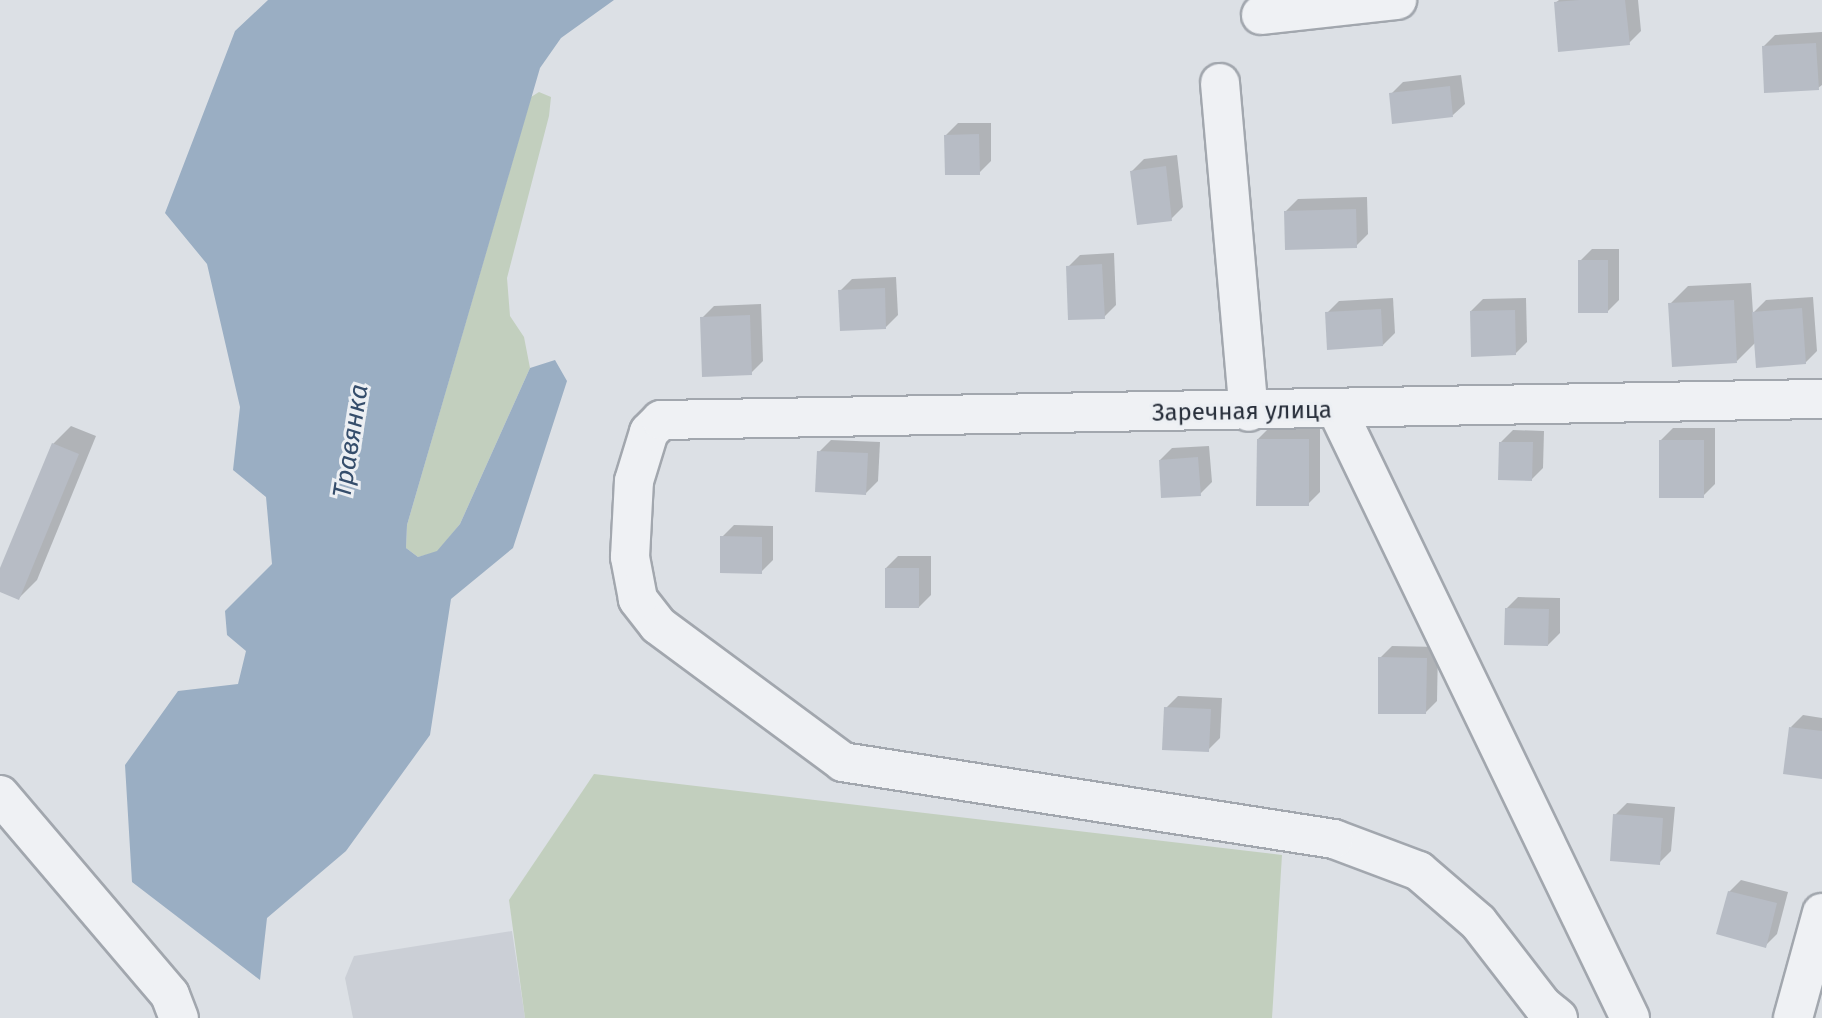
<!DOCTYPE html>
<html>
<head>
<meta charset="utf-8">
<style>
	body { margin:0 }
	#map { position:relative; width:1822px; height:1018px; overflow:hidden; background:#dce0e5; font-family:"Fira Sans",sans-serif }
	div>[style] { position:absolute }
	.built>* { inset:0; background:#cbcfd6 }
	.green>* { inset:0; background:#c2cfbe }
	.water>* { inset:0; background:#9aaec3 }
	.shadow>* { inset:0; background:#0003 }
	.building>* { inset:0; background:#b7bcc5 }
	.roads { filter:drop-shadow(2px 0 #a2a7ae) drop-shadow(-2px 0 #a2a7ae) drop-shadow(0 2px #a2a7ae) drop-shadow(0 -2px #a2a7ae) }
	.minor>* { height:38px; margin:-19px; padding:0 19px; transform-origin:19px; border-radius:19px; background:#eff1f4 }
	span { translate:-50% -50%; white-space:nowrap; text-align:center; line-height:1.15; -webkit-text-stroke:6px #eceff3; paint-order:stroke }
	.street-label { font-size:24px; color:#272e3a }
	.water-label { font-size:26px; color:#354d6b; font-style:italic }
</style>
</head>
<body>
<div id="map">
	<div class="built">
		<div style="clip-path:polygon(512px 931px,525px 1018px,353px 1018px,345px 978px,354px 956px)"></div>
	</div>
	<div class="green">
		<div style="clip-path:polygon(539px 92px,551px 97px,549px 116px,507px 278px,510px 316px,524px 337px,530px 368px,460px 524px,437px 552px,418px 557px,406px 548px,407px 525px,531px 97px)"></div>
		<div style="clip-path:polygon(594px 774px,1282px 855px,1272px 1018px,525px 1018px,509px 900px)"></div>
	</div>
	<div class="water">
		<div style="clip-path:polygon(268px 0,614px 0,561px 38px,540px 68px,407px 525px,406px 548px,418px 557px,437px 551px,460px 524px,530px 368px,555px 360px,567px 381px,513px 548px,451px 599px,430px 735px,346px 851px,267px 918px,260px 980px,132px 882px,125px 765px,178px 691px,238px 684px,246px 651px,227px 635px,225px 611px,272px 564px,266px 497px,233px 470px,240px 407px,207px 264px,165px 213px,235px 31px)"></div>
	</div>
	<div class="shadow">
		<div style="clip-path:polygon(1559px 0,1638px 0,1641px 31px,1629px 43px,1555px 3px)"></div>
		<div style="clip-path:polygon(1822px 32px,1822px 85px,1818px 88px,1763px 47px,1775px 35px)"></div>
		<div style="clip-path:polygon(1461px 75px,1465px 104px,1453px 115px,1391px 94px,1403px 82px)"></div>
		<div style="clip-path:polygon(958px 123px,991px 123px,991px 161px,979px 173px,946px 135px)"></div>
		<div style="clip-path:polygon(1177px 155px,1183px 207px,1171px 219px,1132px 171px,1144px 159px)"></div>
		<div style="clip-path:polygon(1367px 197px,1368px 234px,1356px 246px,1286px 211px,1298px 199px)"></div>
		<div style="clip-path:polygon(1592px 249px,1619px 249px,1619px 300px,1607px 312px,1580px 261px)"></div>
		<div style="clip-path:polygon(1114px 253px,1116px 305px,1104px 317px,1068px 267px,1080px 255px)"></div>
		<div style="clip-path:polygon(896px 277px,898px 315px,886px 327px,840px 291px,852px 279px)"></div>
		<div style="clip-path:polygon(1751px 283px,1753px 313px,1766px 300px,1813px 297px,1817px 351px,1805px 363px,1756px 342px,1737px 361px,1670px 304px,1688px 286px)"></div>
		<div style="clip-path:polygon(1393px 298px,1395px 333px,1383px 345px,1327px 313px,1339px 301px)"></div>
		<div style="clip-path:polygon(1526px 298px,1527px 342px,1515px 354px,1471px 311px,1483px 299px)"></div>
		<div style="clip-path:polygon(761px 304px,763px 361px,751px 373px,702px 318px,714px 306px)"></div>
		<div style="clip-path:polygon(71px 426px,96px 436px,37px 580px,19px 598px,0 590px,0 573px,53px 444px)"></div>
		<div style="clip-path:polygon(1270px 427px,1320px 428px,1320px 492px,1308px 504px,1258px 439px)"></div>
		<div style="clip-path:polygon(1673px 428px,1715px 428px,1715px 484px,1703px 496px,1661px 440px)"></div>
		<div style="clip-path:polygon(1513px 430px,1544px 431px,1543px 468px,1531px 480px,1501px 442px)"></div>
		<div style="clip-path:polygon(831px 440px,880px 442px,878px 481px,866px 493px,819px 452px)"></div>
		<div style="clip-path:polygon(1209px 446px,1212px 482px,1200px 494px,1160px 460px,1172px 448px)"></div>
		<div style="clip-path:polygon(734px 525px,773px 526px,773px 560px,761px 572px,722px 537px)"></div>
		<div style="clip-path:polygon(898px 556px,931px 556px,931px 595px,919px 607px,886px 568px)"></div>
		<div style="clip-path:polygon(1518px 597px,1560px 598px,1560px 633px,1548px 645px,1506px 609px)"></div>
		<div style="clip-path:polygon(1392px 646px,1438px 647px,1437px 701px,1425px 713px,1380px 658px)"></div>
		<div style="clip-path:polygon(1178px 696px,1222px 698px,1220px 738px,1208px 750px,1166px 708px)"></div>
		<div style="clip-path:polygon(1803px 715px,1822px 718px,1822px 777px,1791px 727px)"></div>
		<div style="clip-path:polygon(1627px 803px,1675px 807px,1671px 851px,1659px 863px,1615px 815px)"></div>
		<div style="clip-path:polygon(1741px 880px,1788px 892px,1777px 934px,1765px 946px,1729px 892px)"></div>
	</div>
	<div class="building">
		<div style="clip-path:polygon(1579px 0,1625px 0,1630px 45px,1558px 52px,1554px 2px)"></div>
		<div style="clip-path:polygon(1816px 43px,1819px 90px,1764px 93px,1762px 46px)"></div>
		<div style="clip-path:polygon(1450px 86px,1453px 117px,1392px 124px,1389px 93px)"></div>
		<div style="clip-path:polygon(979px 134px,980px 175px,945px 175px,944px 135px)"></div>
		<div style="clip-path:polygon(1166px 166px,1172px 221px,1137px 225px,1130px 171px)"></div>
		<div style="clip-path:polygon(1356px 209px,1357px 248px,1285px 250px,1284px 211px)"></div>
		<div style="clip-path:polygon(1578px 260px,1608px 260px,1608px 313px,1578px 313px)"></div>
		<div style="clip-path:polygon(1102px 264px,1105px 319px,1068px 320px,1066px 266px)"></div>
		<div style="clip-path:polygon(885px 288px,886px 329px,840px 331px,838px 290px)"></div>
		<div style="clip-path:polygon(1734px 300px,1737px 363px,1672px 367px,1668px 303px)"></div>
		<div style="clip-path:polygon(1802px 308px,1806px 364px,1756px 368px,1752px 312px)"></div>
		<div style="clip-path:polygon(1381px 309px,1383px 346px,1327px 350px,1325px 312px)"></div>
		<div style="clip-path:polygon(1515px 310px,1516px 355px,1471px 357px,1470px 311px)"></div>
		<div style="clip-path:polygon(750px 315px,752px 375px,702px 377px,700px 317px)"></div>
		<div style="clip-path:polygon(1257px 439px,1309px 439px,1309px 506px,1256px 506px)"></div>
		<div style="clip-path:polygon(1659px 440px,1704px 440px,1704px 498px,1659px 498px)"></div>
		<div style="clip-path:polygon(1499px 442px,1533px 442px,1532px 481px,1498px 480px)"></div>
		<div style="clip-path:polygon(52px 443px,79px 454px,19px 600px,0 592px,0 568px)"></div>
		<div style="clip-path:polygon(817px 451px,868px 453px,866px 495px,815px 492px)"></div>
		<div style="clip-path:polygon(1198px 457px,1201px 496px,1161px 498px,1159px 460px)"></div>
		<div style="clip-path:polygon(720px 536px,762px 537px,762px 574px,720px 573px)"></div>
		<div style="clip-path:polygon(885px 568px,919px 568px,919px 608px,885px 608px)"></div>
		<div style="clip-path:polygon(1505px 608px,1549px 609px,1548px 646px,1504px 645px)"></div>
		<div style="clip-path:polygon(1378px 657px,1427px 658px,1426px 714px,1378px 714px)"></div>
		<div style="clip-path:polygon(1164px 707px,1211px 709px,1209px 752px,1162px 750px)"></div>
		<div style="clip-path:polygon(1789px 727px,1822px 731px,1822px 779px,1783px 774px)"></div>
		<div style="clip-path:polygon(1613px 814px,1663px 818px,1660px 865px,1610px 861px)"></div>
		<div style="clip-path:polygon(1728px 891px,1777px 903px,1766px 948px,1716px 934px)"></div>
	</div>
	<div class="roads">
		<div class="minor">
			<div style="left:1261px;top:15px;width:137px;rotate:-6.3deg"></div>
			<div style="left:1220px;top:83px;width:330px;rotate:85deg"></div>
			<div style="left:1337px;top:410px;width:675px;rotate:64.27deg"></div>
			<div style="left:0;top:795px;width:262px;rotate:49.6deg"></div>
			<div style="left:170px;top:995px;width:25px;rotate:69deg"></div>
			<div style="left:1558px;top:1018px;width:19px;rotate:-141deg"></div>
			<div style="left:1543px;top:1006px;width:106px;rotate:-127.7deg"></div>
			<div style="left:1478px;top:922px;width:78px;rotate:-139.2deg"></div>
			<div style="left:1419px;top:871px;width:91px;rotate:-159.4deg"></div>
			<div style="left:1334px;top:839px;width:497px;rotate:-171.1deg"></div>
			<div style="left:843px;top:762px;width:230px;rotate:-143.5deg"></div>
			<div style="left:658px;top:625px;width:33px;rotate:-128deg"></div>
			<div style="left:638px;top:599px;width:43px;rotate:-100.8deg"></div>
			<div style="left:630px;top:557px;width:76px;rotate:-87deg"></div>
			<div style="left:634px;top:481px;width:51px;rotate:-73deg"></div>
			<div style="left:649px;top:432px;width:17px;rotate:-45deg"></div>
			<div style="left:661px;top:420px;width:1161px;rotate:-1.04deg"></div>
			<div style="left:1793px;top:1018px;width:109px;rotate:-74.6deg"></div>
		</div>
	</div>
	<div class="street-label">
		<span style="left:1242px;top:412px;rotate:-1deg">Заречная улица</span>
	</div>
	<div class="water-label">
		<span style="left:351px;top:441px;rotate:-81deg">Травянка</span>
	</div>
</div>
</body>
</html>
